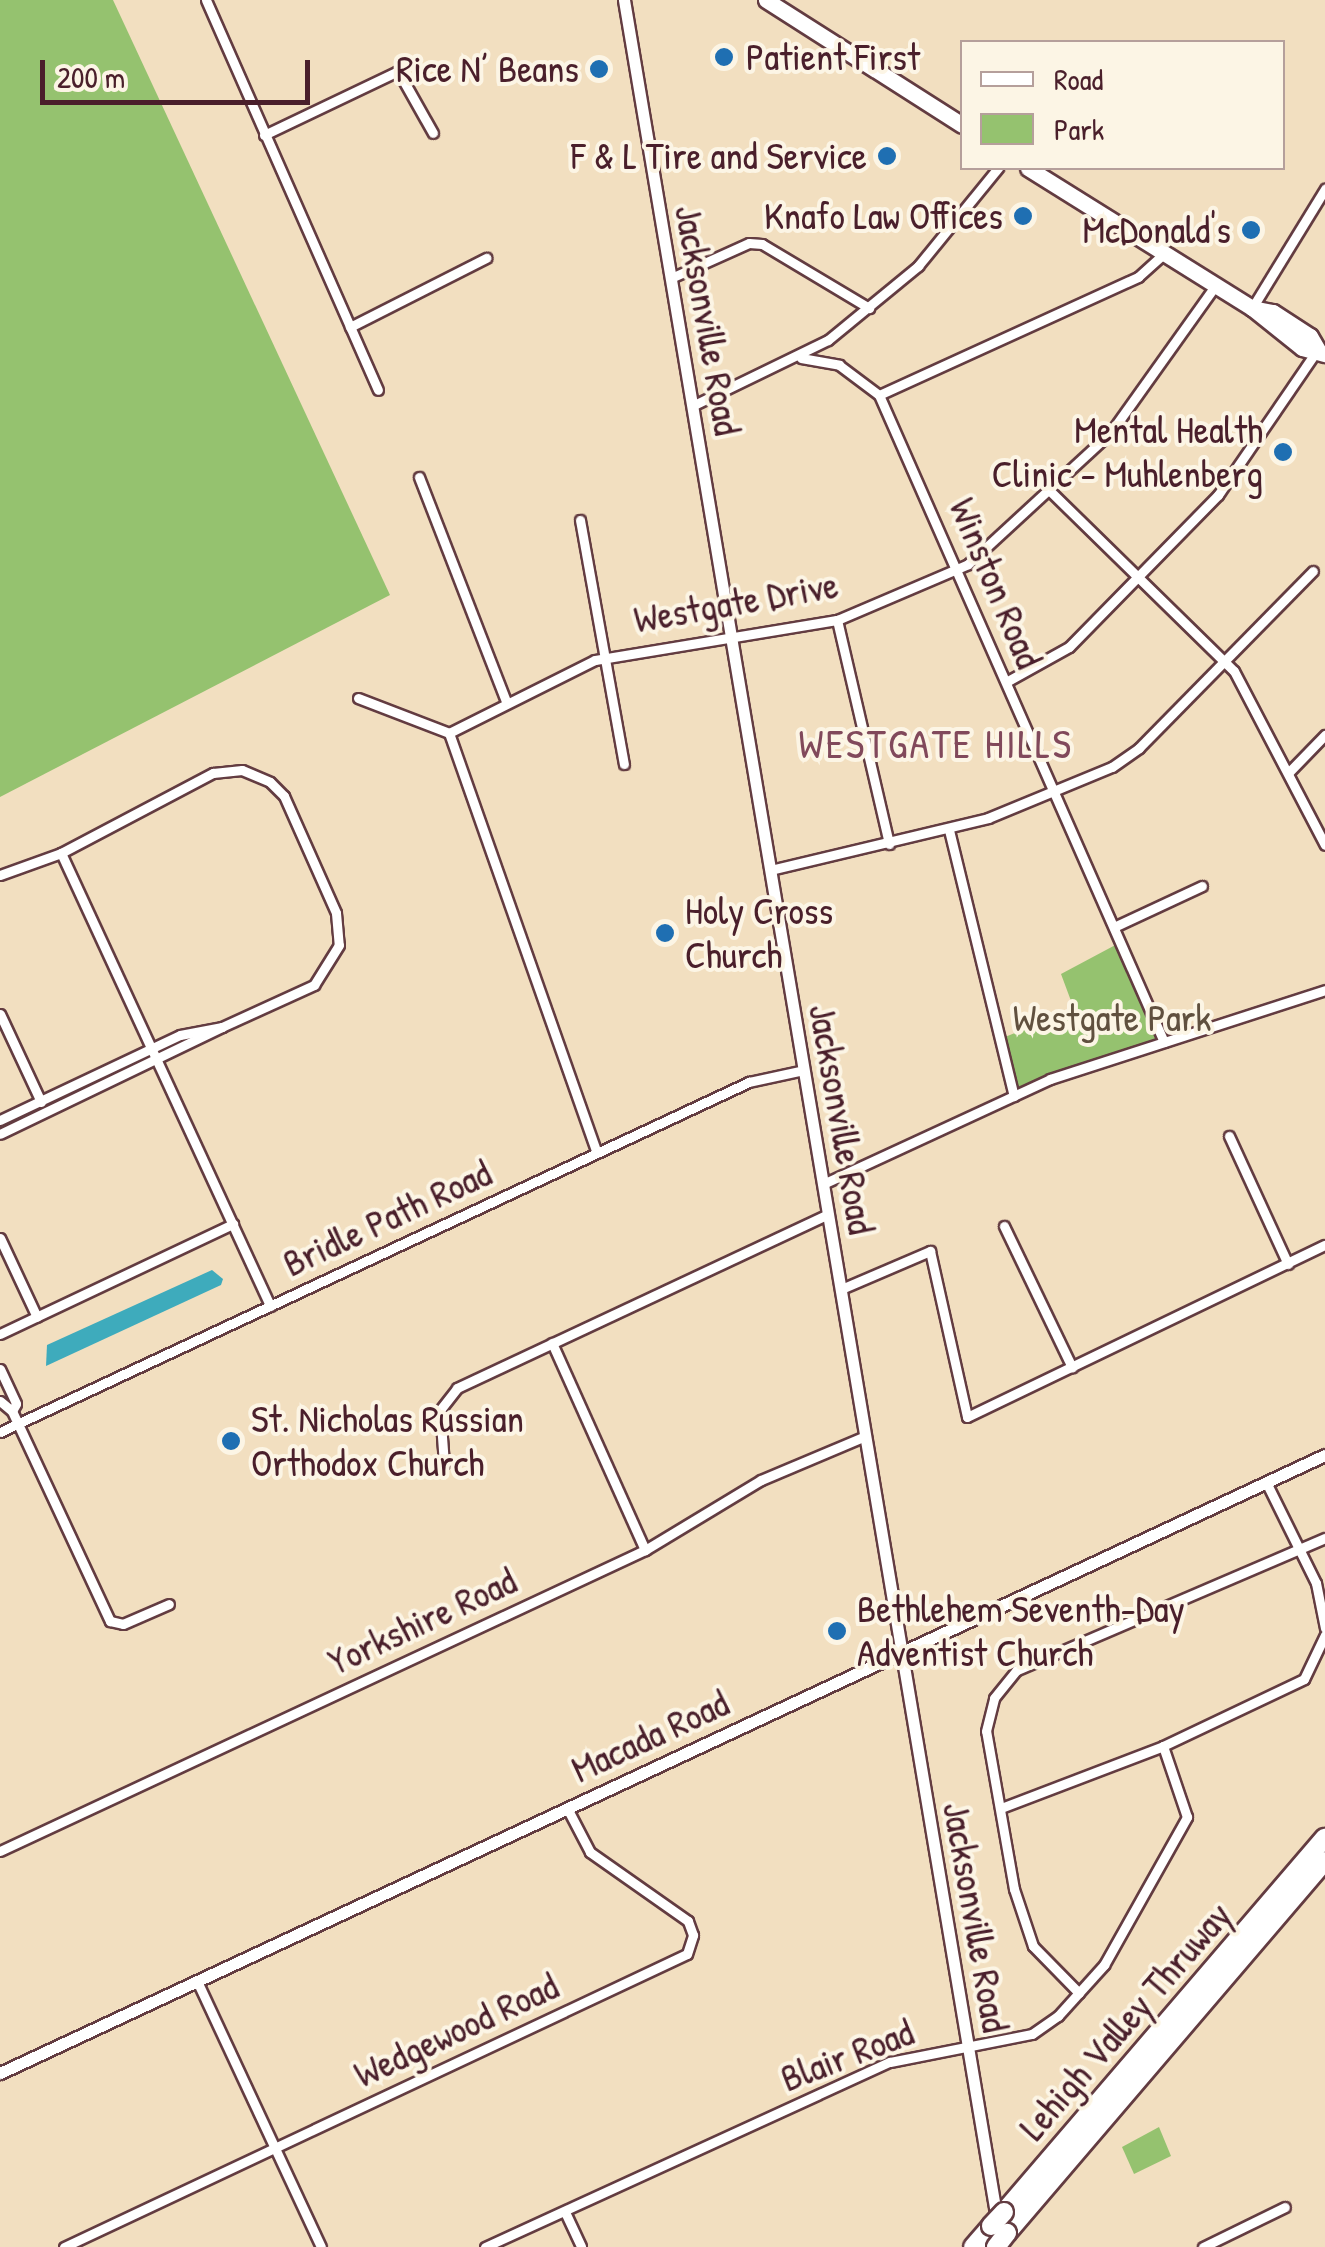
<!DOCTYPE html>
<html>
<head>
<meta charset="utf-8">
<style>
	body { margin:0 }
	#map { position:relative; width:1325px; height:2247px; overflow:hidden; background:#f2dfc0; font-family:"Patrick Hand",sans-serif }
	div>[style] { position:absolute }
	.green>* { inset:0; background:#95c26f }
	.water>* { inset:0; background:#3eabbc }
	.roads { filter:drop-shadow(2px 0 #633c41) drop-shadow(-2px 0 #633c41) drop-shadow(0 2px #633c41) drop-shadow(0 -2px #633c41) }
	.minor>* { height:9px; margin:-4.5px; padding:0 4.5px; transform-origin:4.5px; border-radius:4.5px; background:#fff }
	.tertiary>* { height:11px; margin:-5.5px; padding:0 5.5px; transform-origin:5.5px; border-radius:5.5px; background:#fff }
	.primary>* { height:15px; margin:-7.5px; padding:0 7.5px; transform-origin:7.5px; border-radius:7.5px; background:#fff }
	.motorway>* { height:18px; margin:-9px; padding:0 9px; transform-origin:9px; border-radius:9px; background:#fff }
	.bridges { filter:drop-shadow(2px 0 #633c41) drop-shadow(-2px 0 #633c41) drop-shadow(0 2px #633c41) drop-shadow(0 -2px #633c41) }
	.motorway-bridge>* { height:18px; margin:-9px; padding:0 9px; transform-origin:9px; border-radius:9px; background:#fff }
	.dots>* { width:28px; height:28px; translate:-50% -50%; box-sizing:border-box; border:5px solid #fcf5e5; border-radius:50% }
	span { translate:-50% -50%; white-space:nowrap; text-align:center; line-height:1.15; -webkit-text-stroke:8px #fcf5e5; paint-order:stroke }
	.poi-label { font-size:38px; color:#4a1f2b }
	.left { translate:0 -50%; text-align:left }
	.right { translate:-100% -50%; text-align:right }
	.street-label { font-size:38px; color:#4a1f2b }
	.park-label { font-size:38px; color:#60503f }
	.neighbourhood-label { font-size:40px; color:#81495b; letter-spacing:2.5px }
	.legend { position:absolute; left:960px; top:40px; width:325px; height:130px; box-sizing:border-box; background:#fcf5e5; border:2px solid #b59f9b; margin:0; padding:12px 18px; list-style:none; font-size:30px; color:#4a1f2b }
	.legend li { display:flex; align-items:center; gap:20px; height:50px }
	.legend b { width:50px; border:2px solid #b59f9b }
	.scale { position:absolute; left:40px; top:60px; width:270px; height:45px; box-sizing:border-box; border:5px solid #4a1f2b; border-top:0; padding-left:12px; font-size:30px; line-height:35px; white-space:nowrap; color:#4a1f2b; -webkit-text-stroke:8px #fcf5e5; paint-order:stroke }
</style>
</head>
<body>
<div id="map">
	<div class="green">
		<div style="clip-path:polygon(0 0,113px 0,390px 595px,0 797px)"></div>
		<div style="clip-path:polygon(1121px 942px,1164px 1042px,1014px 1096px,1000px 1039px,1074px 1009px,1061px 974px)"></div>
		<div style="clip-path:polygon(1159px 2127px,1171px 2156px,1134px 2174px,1122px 2147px)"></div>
	</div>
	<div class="water">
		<div style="clip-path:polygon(212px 1270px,223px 1279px,221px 1285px,46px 1366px,47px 1345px)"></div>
	</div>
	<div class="roads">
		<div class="minor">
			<div style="left:206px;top:0;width:426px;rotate:66.2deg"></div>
			<div style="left:264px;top:135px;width:148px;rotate:-25.5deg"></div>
			<div style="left:398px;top:71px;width:71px;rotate:60.6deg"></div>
			<div style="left:671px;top:278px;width:85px;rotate:-24.2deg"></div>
			<div style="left:749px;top:243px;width:13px;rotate:4deg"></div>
			<div style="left:762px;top:244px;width:125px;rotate:30.9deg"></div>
			<div style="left:1252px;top:308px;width:140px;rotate:-58.5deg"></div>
			<div style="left:350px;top:327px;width:153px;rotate:-26.9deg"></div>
			<div style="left:801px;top:358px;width:39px;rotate:10deg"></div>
			<div style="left:839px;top:365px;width:50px;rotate:36.9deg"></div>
			<div style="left:879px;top:395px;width:707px;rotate:66.23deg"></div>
			<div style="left:879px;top:395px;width:285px;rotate:-24.5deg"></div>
			<div style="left:1138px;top:277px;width:36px;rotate:-42deg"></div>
			<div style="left:692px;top:406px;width:151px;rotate:-25.9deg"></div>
			<div style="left:828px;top:340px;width:117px;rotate:-39.4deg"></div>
			<div style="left:918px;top:266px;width:127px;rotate:-50.8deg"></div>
			<div style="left:419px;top:477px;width:240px;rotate:68.8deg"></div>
			<div style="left:1050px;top:491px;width:257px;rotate:44.4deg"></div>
			<div style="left:1234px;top:671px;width:196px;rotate:62.4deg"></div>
			<div style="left:580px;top:520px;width:248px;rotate:79.8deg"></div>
			<div style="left:837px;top:620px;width:230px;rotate:76.9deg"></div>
			<div style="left:1006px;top:682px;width:72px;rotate:-29.1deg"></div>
			<div style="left:1069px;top:647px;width:213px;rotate:-45.6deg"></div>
			<div style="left:1218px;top:495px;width:173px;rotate:-55.6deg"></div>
			<div style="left:358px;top:698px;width:97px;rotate:21deg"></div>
			<div style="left:449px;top:733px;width:163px;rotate:-26.6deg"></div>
			<div style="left:595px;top:660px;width:245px;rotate:-9.4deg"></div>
			<div style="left:837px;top:620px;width:142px;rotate:-23.1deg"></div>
			<div style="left:968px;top:564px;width:195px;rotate:-42.7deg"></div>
			<div style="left:1111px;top:432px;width:181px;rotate:-54.5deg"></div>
			<div style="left:449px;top:733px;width:445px;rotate:70.6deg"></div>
			<div style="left:1289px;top:772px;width:52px;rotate:-45.8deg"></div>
			<div style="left:949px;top:830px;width:274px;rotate:76.3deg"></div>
			<div style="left:61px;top:853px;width:499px;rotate:65.2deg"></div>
			<div style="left:770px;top:870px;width:224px;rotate:-13.4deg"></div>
			<div style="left:988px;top:818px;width:134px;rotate:-22.4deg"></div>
			<div style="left:1112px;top:767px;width:33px;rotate:-35deg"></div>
			<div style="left:1139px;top:748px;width:248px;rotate:-45.5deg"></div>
			<div style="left:0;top:875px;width:65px;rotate:-19.8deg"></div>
			<div style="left:61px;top:853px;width:172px;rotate:-27.8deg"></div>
			<div style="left:213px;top:773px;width:29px;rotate:-6deg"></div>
			<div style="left:242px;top:770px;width:30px;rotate:23deg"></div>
			<div style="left:270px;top:782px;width:20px;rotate:45deg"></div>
			<div style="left:284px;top:796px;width:128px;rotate:66deg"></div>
			<div style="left:336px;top:913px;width:32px;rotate:85deg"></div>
			<div style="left:339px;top:945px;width:47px;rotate:122deg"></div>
			<div style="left:314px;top:985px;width:101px;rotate:155.5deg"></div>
			<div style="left:1114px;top:927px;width:97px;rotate:-25deg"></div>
			<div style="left:0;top:1014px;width:97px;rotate:65deg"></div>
			<div style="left:0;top:1120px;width:199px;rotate:-25.3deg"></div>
			<div style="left:180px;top:1035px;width:43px;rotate:-10.8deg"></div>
			<div style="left:222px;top:1027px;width:246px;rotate:154.3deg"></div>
			<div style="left:1229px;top:1136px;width:141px;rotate:65.3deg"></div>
			<div style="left:823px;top:1184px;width:250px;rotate:-24.8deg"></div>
			<div style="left:1050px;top:1079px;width:289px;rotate:-17.9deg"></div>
			<div style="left:1004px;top:1226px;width:157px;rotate:64.3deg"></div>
			<div style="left:0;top:1238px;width:87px;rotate:64.9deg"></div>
			<div style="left:841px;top:1289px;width:97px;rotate:-23.1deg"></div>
			<div style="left:930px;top:1251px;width:170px;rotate:77.4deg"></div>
			<div style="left:967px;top:1417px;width:397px;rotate:-25.7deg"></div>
			<div style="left:0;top:1334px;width:258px;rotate:-25.3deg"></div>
			<div style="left:552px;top:1343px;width:227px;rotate:65.8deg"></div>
			<div style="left:0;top:1369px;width:38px;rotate:65deg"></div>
			<div style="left:16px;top:1404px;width:8px;rotate:120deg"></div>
			<div style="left:12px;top:1411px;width:232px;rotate:65deg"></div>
			<div style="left:110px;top:1621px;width:13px;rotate:13deg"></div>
			<div style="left:123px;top:1624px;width:50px;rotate:-23.5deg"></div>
			<div style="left:0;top:1401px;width:16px;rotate:40deg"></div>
			<div style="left:0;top:1432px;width:827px;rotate:-25.05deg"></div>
			<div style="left:749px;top:1082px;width:56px;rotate:-12.3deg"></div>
			<div style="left:444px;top:1464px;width:54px;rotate:-94.2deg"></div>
			<div style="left:440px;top:1410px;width:28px;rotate:-52deg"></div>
			<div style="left:457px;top:1388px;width:410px;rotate:-25.1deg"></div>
			<div style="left:1266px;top:1482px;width:113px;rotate:63.7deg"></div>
			<div style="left:1316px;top:1583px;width:46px;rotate:78.7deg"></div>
			<div style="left:1001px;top:1808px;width:173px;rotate:-20.9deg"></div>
			<div style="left:1163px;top:1746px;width:156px;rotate:-25.4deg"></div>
			<div style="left:1304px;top:1679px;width:49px;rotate:-64.5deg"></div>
			<div style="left:0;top:1851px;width:712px;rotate:-25.02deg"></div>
			<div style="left:645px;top:1550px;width:135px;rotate:-31.1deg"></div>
			<div style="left:761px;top:1480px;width:113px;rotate:-22.9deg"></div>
			<div style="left:197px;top:1981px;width:293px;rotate:65deg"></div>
			<div style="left:1079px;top:1993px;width:66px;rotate:-134.4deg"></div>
			<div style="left:1033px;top:1946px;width:60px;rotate:-108.4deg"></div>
			<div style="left:1014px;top:1889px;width:160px;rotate:-100deg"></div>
			<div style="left:986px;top:1731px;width:34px;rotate:-76deg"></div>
			<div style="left:994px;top:1698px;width:36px;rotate:-51deg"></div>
			<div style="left:1017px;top:1670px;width:335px;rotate:-23.2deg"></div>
			<div style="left:565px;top:2212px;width:38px;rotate:65deg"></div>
			<div style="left:64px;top:2247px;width:688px;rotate:-25.19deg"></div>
			<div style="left:687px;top:1954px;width:20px;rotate:-72deg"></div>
			<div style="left:693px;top:1935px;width:15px;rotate:-110deg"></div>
			<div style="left:688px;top:1921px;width:120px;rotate:-144.9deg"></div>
			<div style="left:590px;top:1852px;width:50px;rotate:-117.6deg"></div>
			<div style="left:485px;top:2247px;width:445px;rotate:-24.6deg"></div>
			<div style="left:890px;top:2062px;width:145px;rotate:-11.2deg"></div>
			<div style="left:1032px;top:2034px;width:32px;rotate:-35deg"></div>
			<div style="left:1058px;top:2016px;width:69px;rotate:-48deg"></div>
			<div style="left:1104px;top:1965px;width:170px;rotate:-60.7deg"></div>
			<div style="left:1187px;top:1817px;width:75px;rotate:-108.7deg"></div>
			<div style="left:1203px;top:2247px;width:91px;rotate:-26deg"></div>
		</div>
		<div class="tertiary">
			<div style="left:624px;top:0;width:2251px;rotate:80.46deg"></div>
			<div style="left:0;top:2073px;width:1462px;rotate:-25.01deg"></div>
		</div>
		<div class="primary">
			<div style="left:766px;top:0;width:232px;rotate:32.5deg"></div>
			<div style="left:1028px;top:168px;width:264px;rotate:32deg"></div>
			<div style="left:1252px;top:308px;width:64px;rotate:38.7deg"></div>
			<div style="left:1302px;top:348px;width:24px;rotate:15deg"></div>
			<div style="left:1252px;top:308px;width:21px;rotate:11deg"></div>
			<div style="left:1273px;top:312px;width:44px;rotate:33deg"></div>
			<div style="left:1310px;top:336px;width:16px;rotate:60deg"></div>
		</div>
		<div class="motorway">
			<div style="left:1004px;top:2212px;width:493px;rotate:-49.4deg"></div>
			<div style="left:1007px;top:2233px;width:489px;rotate:-49.5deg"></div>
			<div style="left:973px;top:2247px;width:28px;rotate:-49deg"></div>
		</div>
	</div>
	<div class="bridges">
		<div class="motorway-bridge">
			<div style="left:991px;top:2226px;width:19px;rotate:-47deg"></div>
			<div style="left:996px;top:2247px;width:18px;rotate:-52deg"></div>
		</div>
	</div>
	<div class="dots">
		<div style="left:724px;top:57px;background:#1f6fb2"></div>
		<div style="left:599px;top:69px;background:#1f6fb2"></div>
		<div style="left:887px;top:156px;background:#1f6fb2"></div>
		<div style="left:1023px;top:216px;background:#1f6fb2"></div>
		<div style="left:1251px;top:230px;background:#1f6fb2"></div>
		<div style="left:1283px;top:452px;background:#1f6fb2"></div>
		<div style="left:665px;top:933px;background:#1f6fb2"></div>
		<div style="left:231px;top:1441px;background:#1f6fb2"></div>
		<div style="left:837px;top:1631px;background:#1f6fb2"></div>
	</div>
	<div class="poi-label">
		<span class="left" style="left:746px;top:57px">Patient First</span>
		<span class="right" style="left:579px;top:69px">Rice N’ Beans</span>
		<span class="right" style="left:867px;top:156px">F &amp; L Tire and Service</span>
		<span class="right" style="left:1003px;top:216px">Knafo Law Offices</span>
		<span class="right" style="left:1231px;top:230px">McDonald's</span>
		<span class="right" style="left:1263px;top:452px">Mental Health<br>Clinic - Muhlenberg</span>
		<span class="left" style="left:685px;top:933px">Holy Cross<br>Church</span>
		<span class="left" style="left:251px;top:1441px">St. Nicholas Russian<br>Orthodox Church</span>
		<span class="left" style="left:857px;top:1631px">Bethlehem Seventh-Day<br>Adventist Church</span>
	</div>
	<div class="street-label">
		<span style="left:708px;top:320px;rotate:80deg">Jacksonville Road</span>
		<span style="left:996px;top:583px;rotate:67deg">Winston Road</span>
		<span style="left:736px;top:602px;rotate:-10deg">Westgate Drive</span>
		<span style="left:842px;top:1119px;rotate:80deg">Jacksonville Road</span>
		<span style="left:387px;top:1218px;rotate:-25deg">Bridle Path Road</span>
		<span style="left:422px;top:1621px;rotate:-25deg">Yorkshire Road</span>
		<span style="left:650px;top:1736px;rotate:-25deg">Macada Road</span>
		<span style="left:976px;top:1917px;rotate:80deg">Jacksonville Road</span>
		<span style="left:1125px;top:2021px;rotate:-49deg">Lehigh Valley Thruway</span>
		<span style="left:456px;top:2030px;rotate:-25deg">Wedgewood Road</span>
		<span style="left:847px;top:2055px;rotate:-21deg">Blair Road</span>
	</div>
	<div class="park-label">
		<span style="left:1112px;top:1018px">Westgate Park</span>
	</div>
	<div class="neighbourhood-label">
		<span style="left:936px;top:743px">WESTGATE HILLS</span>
	</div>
	<ul class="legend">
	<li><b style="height:12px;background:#fff"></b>Road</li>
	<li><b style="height:28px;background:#95c26f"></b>Park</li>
	</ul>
	<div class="scale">200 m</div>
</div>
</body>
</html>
